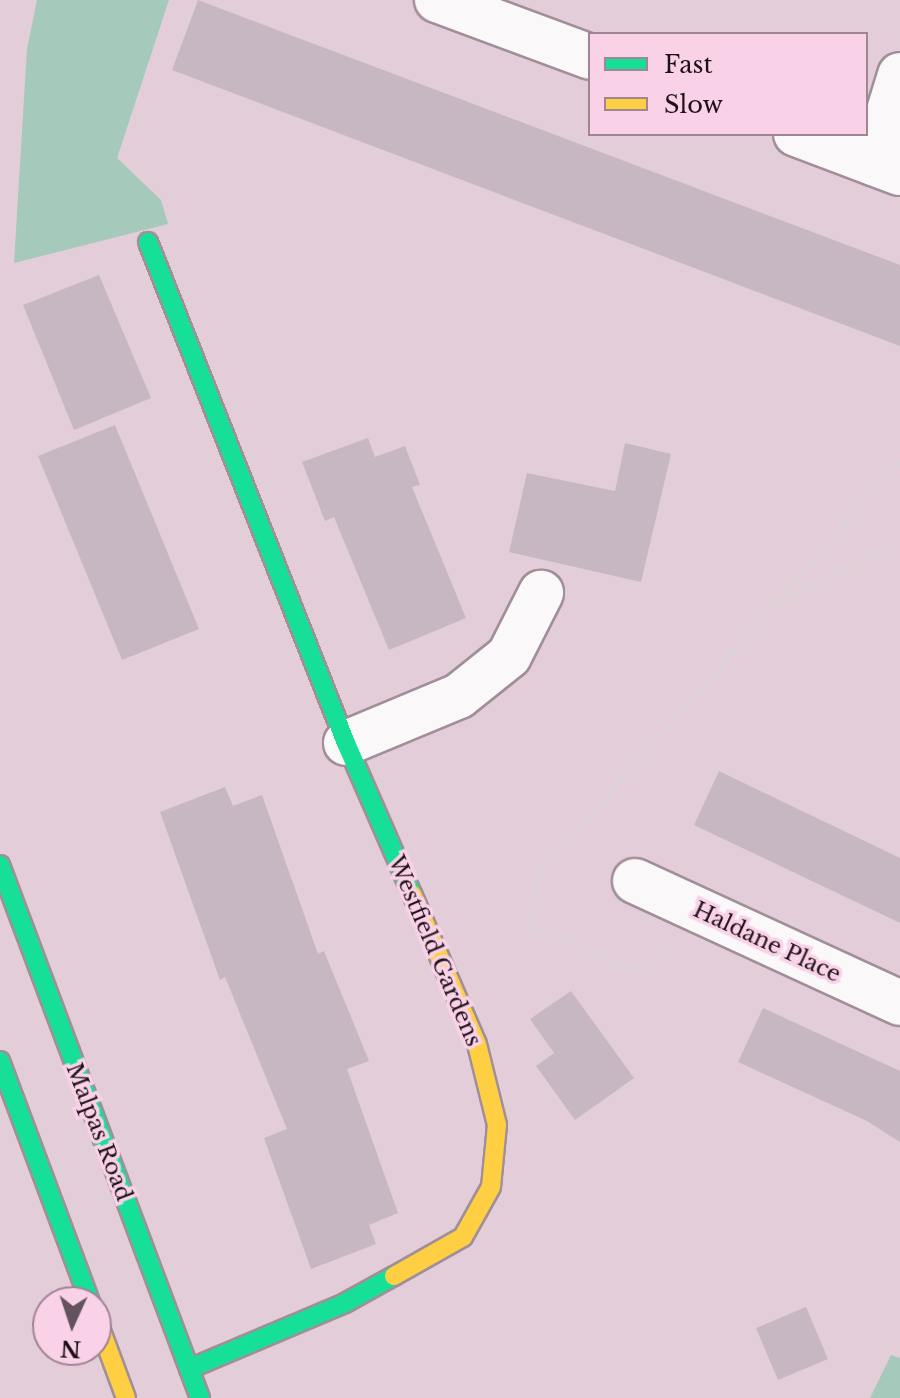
<!DOCTYPE html>
<html>
<head>
<meta charset="utf-8">
<style>
	body { margin:0 }
	#map { position:relative; width:900px; height:1398px; overflow:hidden; background:#e3cdd9; font-family:"Libre Baskerville",serif }
	div>[style] { position:absolute }
	.green>* { inset:0; background:#a5c9ba }
	.building>* { inset:0; background:#c7b7c3 }
	.path>* { height:5px; margin-top:-2.5px; transform-origin:0; background:repeating-linear-gradient(90deg,#dad4d7 0 4px,transparent 0 10px) }
	.roads { filter:drop-shadow(2px 0 #a08f99) drop-shadow(-2px 0 #a08f99) drop-shadow(0 2px #a08f99) drop-shadow(0 -2px #a08f99) }
	.street>* { height:44px; margin:-22px; padding:0 22px; transform-origin:22px; border-radius:22px; background:#fbf8f9 }
	.fast>* { height:18px; margin:-9px; padding:0 9px; transform-origin:9px; border-radius:9px; background:#16e098 }
	.slow>* { height:18px; margin:-9px; padding:0 9px; transform-origin:9px; border-radius:9px; background:#ffcf43 }
	span { translate:-50% -50%; white-space:nowrap; text-align:center; line-height:1.15; -webkit-text-stroke:7px #f9d2e7; paint-order:stroke }
	.street-label { font-size:22px; color:#1e1119 }
	.legend { position:absolute; left:588px; top:32px; width:280px; height:104px; box-sizing:border-box; background:#f9d2e7; border:2px solid #a18595; margin:0; padding:10px 14px; list-style:none; font-size:24px; color:#1e1119 }
	.legend li { display:flex; align-items:center; gap:16px; height:40px }
	.legend b { width:40px; border:2px solid #a18595 }
	.north { position:absolute; left:32px; top:1286px; width:80px; height:80px; box-sizing:border-box; background:#f9d2e7; border:2px solid #a18595; border-radius:50%; rotate:183deg; font-size:22px; font-weight:700; line-height:32px; text-align:center; color:#1e1119 }
	.north::after { content:''; display:block; margin:auto; width:28px; height:36px; background:#63535c; clip-path:polygon(50% 0,100% 100%,50% 72%,0 100%) }
</style>
</head>
<body>
<div id="map">
	<div class="green">
		<div style="clip-path:polygon(37px 0,169px 0,117px 158px,161px 200px,168px 224px,14px 263px,27px 49px)"></div>
		<div style="clip-path:polygon(891px 1355px,900px 1358px,900px 1398px,870px 1398px)"></div>
	</div>
	<div class="building">
		<div style="clip-path:polygon(198px 0,900px 265px,900px 346px,172px 70px)"></div>
		<div style="clip-path:polygon(99px 275px,151px 398px,74px 430px,23px 305px)"></div>
		<div style="clip-path:polygon(115px 425px,199px 629px,122px 660px,38px 456px)"></div>
		<div style="clip-path:polygon(368px 438px,375px 457px,405px 446px,420px 485px,412px 487px,466px 618px,389px 650px,334px 517px,325px 521px,302px 462px)"></div>
		<div style="clip-path:polygon(625px 443px,671px 454px,641px 582px,509px 552px,527px 473px,615px 491px)"></div>
		<div style="clip-path:polygon(719px 771px,900px 858px,900px 923px,694px 825px)"></div>
		<div style="clip-path:polygon(225px 787px,233px 806px,262px 795px,318px 954px,324px 951px,369px 1061px,347px 1069px,398px 1213px,369px 1225px,376px 1244px,311px 1269px,264px 1138px,287px 1129px,225px 977px,220px 980px,160px 812px)"></div>
		<div style="clip-path:polygon(571px 991px,634px 1078px,575px 1120px,536px 1066px,554px 1053px,530px 1019px)"></div>
		<div style="clip-path:polygon(763px 1008px,900px 1071px,900px 1142px,867px 1121px,738px 1062px)"></div>
		<div style="clip-path:polygon(806px 1307px,828px 1359px,778px 1380px,756px 1328px)"></div>
	</div>
	<div class="path">
		<div style="left:776px;top:604px;width:137px;rotate:-25.1deg"></div>
		<div style="left:664px;top:950px;width:30px;rotate:124deg"></div>
		<div style="left:647px;top:975px;width:126px;rotate:-157.5deg"></div>
		<div style="left:531px;top:927px;width:47px;rotate:-85.1deg"></div>
		<div style="left:535px;top:880px;width:556px;rotate:-48.94deg"></div>
	</div>
	<div class="roads">
		<div class="street">
			<div style="left:437px;top:0;width:163px;rotate:20.4deg"></div>
			<div style="left:796px;top:134px;width:111px;rotate:20.6deg"></div>
			<div style="left:873px;top:163px;width:92px;rotate:-72.9deg"></div>
			<div style="left:346px;top:743px;width:122px;rotate:-22.6deg"></div>
			<div style="left:459px;top:696px;width:64px;rotate:-38.7deg"></div>
			<div style="left:509px;top:656px;width:71px;rotate:-63.1deg"></div>
			<div style="left:635px;top:881px;width:292px;rotate:24.7deg"></div>
		</div>
		<div class="fast">
			<div style="left:148px;top:242px;width:539px;rotate:68.44deg"></div>
			<div style="left:346px;top:743px;width:165px;rotate:66.4deg"></div>
			<div style="left:0;top:865px;width:569px;rotate:69.43deg"></div>
			<div style="left:0;top:1061px;width:257px;rotate:69.5deg"></div>
			<div style="left:189px;top:1369px;width:169px;rotate:-22.9deg"></div>
			<div style="left:345px;top:1303px;width:56px;rotate:-28.9deg"></div>
		</div>
		<div class="slow">
			<div style="left:394px;top:1276px;width:79px;rotate:-29.5deg"></div>
			<div style="left:463px;top:1237px;width:57px;rotate:-60.8deg"></div>
			<div style="left:491px;top:1187px;width:62px;rotate:-84.5deg"></div>
			<div style="left:497px;top:1125px;width:83px;rotate:-103.9deg"></div>
			<div style="left:477px;top:1044px;width:163px;rotate:-113.4deg"></div>
			<div style="left:96px;top:1317px;width:86px;rotate:69.7deg"></div>
		</div>
	</div>
	<div class="street-label">
		<span style="left:767px;top:942px;rotate:25deg">Haldane Place</span>
		<span style="left:435px;top:951px;rotate:67deg">Westfield Gardens</span>
		<span style="left:99px;top:1132px;rotate:69deg">Malpas Road</span>
	</div>
	<ul class="legend">
	<li><b style="height:10px;background:#16e098"></b>Fast</li>
	<li><b style="height:10px;background:#ffcf43"></b>Slow</li>
	</ul>
	<div class="north">N</div>
</div>
</body>
</html>
